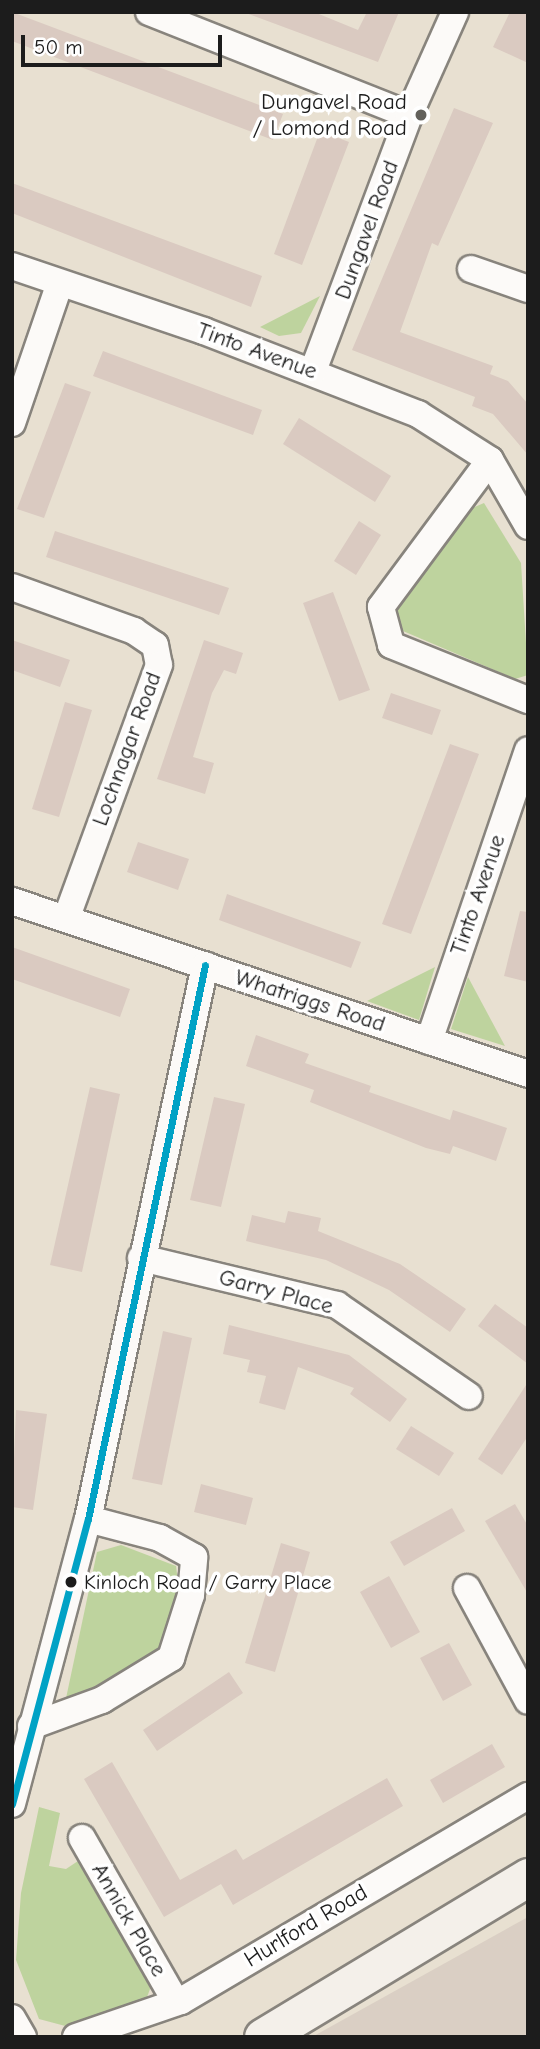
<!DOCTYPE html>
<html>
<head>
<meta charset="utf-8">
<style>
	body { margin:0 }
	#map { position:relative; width:540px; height:2049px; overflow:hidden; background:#e8e0d1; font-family:"Comic Neue",sans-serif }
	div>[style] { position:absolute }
	.industrial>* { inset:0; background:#dacfc4 }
	.green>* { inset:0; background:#bed39e }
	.building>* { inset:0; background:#dacac1 }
	.roads { filter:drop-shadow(2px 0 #88847d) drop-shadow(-2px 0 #88847d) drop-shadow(0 2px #88847d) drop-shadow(0 -2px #88847d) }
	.street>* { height:26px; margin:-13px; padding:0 13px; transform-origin:13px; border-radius:13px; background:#fcfaf8 }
	.secondary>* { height:37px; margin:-18.5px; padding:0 18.5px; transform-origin:18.5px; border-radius:18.5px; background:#f4f0ea }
	.bus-1>* { height:7px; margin:-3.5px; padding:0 3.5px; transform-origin:3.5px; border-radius:3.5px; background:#01a2c5 }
	.dots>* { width:19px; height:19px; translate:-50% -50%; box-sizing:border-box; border:4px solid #fff; border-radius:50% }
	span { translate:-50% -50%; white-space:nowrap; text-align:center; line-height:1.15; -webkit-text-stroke:7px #fff; paint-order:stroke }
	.bus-label { font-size:21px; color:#1c1c1c }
	.left { translate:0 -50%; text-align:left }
	.poi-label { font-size:23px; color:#1c1c1c }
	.right { translate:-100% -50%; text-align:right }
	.street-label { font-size:23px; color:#1c1c1c }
	.frame { position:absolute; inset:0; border:14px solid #1c1c1c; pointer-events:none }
	.scale { position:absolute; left:21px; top:35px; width:201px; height:32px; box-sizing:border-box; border:4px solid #1c1c1c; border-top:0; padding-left:9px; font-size:21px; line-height:24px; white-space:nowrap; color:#1c1c1c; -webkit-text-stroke:5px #fff; paint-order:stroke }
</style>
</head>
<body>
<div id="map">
	<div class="industrial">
		<div style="clip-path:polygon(528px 1917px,528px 2037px,312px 2037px)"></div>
	</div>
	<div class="green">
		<div style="clip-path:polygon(320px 296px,301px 333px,279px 336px,260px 327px)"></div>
		<div style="clip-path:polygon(484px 503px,521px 563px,528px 675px,515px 679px,403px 631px,397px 609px,463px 512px)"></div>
		<div style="clip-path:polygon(435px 967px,419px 1020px,367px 1001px)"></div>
		<div style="clip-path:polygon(468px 977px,505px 1046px,451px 1029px)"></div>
		<div style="clip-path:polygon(121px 1545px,176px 1566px,180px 1599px,169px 1638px,157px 1652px,65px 1703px,97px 1552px)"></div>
		<div style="clip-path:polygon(39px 1807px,60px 1813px,49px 1866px,66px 1869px,78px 1861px,87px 1867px,148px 1974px,150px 1989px,146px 2000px,69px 2027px,39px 2019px,16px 1960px,21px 1893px)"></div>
	</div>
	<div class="building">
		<div style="clip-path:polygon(12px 12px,283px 114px,273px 140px,12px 41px)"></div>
		<div style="clip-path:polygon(314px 12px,358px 30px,367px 12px,399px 12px,378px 62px,246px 13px)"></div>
		<div style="clip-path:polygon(510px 12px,528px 12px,528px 63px,493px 47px)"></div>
		<div style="clip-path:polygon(454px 108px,493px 123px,438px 246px,432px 243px,400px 332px,493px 366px,490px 374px,508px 381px,528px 404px,528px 455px,493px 414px,472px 406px,475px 397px,352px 350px)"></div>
		<div style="clip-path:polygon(320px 131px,349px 142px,302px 265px,274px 254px)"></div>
		<div style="clip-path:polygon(12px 183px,262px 276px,251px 307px,12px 213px)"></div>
		<div style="clip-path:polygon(103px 351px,262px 410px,253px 435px,93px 376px)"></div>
		<div style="clip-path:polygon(65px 383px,91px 392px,44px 518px,17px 509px)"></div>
		<div style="clip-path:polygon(299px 418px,391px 476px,375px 502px,283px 444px)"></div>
		<div style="clip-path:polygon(359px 521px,381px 535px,356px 575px,334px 561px)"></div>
		<div style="clip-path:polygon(55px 531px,229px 588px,219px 615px,46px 557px)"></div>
		<div style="clip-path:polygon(333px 592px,370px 690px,339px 701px,303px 603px)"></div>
		<div style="clip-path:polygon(12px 640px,70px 660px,60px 687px,12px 670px)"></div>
		<div style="clip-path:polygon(204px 640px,243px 653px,236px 674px,224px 670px,212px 693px,193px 757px,214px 763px,205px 794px,157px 779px)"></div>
		<div style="clip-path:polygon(391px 693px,441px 710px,432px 735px,382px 718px)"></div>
		<div style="clip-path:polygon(65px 702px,92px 710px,59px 817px,32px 809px)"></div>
		<div style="clip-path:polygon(450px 744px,479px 754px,411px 934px,382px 924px)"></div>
		<div style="clip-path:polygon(138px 842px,189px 859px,178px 890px,127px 872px)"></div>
		<div style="clip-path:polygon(227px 894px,361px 942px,351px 968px,219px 920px)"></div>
		<div style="clip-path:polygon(520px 911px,528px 912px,528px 982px,504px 976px)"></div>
		<div style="clip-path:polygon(12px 947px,130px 989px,120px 1017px,12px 979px)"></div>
		<div style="clip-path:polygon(256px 1035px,309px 1054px,305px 1063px,371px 1086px,369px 1092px,450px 1120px,453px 1110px,507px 1128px,496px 1161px,453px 1146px,450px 1154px,426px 1148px,310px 1102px,314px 1090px,246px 1066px)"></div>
		<div style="clip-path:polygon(90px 1087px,120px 1094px,82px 1272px,50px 1265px)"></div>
		<div style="clip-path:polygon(214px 1097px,245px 1104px,221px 1207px,190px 1200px)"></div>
		<div style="clip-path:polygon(288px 1211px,321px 1218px,318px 1231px,400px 1264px,466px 1309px,450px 1332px,389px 1290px,326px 1260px,246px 1241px,252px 1215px,285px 1223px)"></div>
		<div style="clip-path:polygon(495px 1304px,528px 1328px,528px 1364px,478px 1326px)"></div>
		<div style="clip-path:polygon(229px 1325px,349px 1355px,407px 1399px,390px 1422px,350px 1394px,354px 1388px,298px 1367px,285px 1410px,259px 1403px,266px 1376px,247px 1372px,250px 1360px,223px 1354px)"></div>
		<div style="clip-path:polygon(163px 1331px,192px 1338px,162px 1485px,132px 1479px)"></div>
		<div style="clip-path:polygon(528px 1382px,528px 1436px,502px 1475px,478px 1459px)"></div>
		<div style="clip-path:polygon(16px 1410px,47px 1414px,33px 1510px,12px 1507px)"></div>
		<div style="clip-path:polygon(411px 1426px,454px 1453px,439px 1476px,396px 1449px)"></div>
		<div style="clip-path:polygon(201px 1484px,253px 1498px,246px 1525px,194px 1512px)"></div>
		<div style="clip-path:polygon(515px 1504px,528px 1526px,528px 1594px,485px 1521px)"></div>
		<div style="clip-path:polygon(452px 1508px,465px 1531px,404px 1566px,390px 1542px)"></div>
		<div style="clip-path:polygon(281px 1543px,310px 1552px,275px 1672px,245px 1663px)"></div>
		<div style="clip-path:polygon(389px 1576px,420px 1632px,391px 1648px,360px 1592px)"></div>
		<div style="clip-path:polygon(449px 1643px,472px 1685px,443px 1701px,420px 1658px)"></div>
		<div style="clip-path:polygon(229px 1672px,243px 1693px,157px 1751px,143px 1730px)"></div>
		<div style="clip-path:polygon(492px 1744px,505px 1767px,443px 1803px,430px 1780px)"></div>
		<div style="clip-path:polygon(112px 1762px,180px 1880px,236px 1849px,243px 1860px,387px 1778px,403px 1806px,233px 1905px,221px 1884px,164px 1917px,84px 1779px)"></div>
	</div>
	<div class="roads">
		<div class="street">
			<div style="left:149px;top:12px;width:280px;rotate:21.6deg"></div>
			<div style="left:12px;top:266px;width:203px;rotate:18.7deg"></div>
			<div style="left:204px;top:331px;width:230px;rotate:21.2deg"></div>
			<div style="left:418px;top:414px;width:85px;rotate:32.6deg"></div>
			<div style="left:490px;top:460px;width:76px;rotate:60.1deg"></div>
			<div style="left:471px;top:269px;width:60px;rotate:19.3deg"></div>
			<div style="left:313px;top:371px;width:273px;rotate:-69.4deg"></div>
			<div style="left:409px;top:115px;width:113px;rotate:-65.9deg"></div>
			<div style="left:12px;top:423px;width:145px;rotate:-71.1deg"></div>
			<div style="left:490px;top:460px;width:183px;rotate:126.6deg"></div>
			<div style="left:381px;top:607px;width:39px;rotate:75deg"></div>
			<div style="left:391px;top:645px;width:148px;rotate:21.9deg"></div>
			<div style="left:12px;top:587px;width:130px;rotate:19.8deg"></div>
			<div style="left:134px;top:631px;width:25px;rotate:34deg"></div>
			<div style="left:155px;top:645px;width:20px;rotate:79deg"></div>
			<div style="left:159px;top:665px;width:270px;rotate:110.1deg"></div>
			<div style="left:12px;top:901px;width:544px;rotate:18.53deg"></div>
			<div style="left:429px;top:1041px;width:307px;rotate:-71.2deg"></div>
			<div style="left:141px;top:1258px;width:202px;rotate:13.5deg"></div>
			<div style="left:337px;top:1305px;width:160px;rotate:34.6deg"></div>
			<div style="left:467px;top:1588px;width:128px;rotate:61.6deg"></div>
			<div style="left:31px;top:1726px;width:76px;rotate:-20.1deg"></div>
			<div style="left:102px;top:1700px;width:81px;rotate:-31.3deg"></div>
			<div style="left:171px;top:1658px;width:66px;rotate:-72.4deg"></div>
			<div style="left:191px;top:1595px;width:38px;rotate:-85deg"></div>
			<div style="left:194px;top:1557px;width:39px;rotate:-151deg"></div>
			<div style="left:160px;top:1538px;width:74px;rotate:-165.2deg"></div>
			<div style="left:12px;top:1804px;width:295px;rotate:-75.1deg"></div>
			<div style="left:88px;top:1519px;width:566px;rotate:-78.07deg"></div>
			<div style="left:82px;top:1838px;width:189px;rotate:60.2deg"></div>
			<div style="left:12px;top:2018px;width:22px;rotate:60deg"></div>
			<div style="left:76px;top:2037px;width:111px;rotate:-18.9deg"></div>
			<div style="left:181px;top:2001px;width:403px;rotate:-30.6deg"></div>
		</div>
		<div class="secondary">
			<div style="left:263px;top:2037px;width:310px;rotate:-31.1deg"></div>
		</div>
	</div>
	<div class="bus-1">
		<div style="left:12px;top:1804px;width:295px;rotate:-75.1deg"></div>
		<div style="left:88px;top:1519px;width:566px;rotate:-78.07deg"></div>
	</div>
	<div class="dots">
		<div style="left:421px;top:115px;background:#63615b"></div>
		<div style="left:71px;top:1582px;background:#1c1c1c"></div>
	</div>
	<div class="bus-label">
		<span class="left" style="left:84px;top:1582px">Kinloch Road / Garry Place</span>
	</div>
	<div class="poi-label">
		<span class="right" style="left:407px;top:115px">Dungavel Road<br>/ Lomond Road</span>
	</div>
	<div class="street-label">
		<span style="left:367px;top:230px;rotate:-70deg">Dungavel Road</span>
		<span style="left:257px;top:351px;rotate:20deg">Tinto Avenue</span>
		<span style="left:127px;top:749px;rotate:-70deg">Lochnagar Road</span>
		<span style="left:478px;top:895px;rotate:-71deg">Tinto Avenue</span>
		<span style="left:310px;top:1001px;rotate:18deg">Whatriggs Road</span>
		<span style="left:276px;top:1292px;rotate:15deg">Garry Place</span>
		<span style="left:129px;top:1920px;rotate:60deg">Annick Place</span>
		<span style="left:306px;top:1926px;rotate:-31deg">Hurlford Road</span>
	</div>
	<div class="frame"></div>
	<div class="scale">50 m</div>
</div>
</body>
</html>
